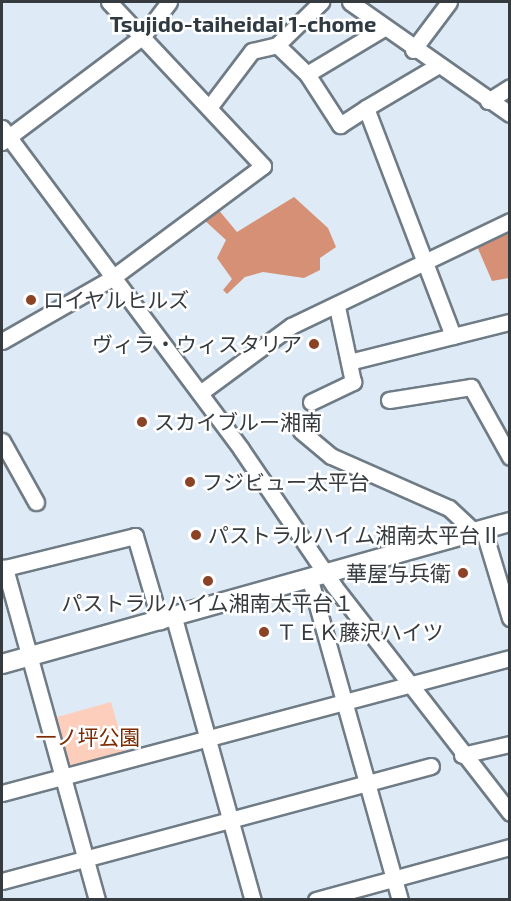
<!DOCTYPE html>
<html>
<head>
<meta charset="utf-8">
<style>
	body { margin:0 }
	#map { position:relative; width:511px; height:901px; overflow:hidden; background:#deebf6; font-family:"Exo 2","Noto Sans JP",sans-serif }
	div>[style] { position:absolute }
	.green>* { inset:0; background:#fdcebc }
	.forest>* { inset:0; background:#d59075 }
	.roads { filter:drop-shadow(2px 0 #6f7b85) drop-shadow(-2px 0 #6f7b85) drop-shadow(0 2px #6f7b85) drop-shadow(0 -2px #6f7b85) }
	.minor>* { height:15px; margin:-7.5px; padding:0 7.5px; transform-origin:7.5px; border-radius:7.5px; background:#fff }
	.major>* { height:18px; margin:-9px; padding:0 9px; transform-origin:9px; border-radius:9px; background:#fff }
	.dots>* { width:16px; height:16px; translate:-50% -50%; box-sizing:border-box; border:3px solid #fff; border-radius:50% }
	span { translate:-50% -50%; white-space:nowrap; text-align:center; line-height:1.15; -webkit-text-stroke:5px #fff; paint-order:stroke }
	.poi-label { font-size:21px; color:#363b3f }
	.left { translate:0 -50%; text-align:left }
	.right { translate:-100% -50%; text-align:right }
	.park-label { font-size:21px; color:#7d2b00 }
	.neighbourhood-label { font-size:22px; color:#2f3a42; font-weight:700 }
	.frame { position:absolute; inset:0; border:3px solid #363b3f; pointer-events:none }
</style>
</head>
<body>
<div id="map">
	<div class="green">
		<div style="clip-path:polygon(111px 702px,126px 754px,65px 771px,50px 719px)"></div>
	</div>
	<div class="forest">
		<div style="clip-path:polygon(294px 197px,328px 228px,336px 247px,320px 258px,320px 270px,304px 278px,263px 272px,245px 277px,227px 294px,223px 290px,232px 279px,217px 258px,226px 240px,202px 218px,217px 208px,237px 232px)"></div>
		<div style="clip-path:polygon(509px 227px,509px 278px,492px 281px,476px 244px)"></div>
	</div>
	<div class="roads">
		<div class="minor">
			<div style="left:350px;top:2px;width:195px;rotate:35deg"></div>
			<div style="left:277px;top:45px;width:42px;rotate:44deg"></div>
			<div style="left:307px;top:74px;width:61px;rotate:57.1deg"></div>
			<div style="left:340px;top:125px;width:31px;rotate:-33deg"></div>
			<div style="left:413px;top:50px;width:60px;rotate:-53.1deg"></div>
			<div style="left:437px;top:66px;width:82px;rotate:149.4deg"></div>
			<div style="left:366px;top:108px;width:244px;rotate:69.1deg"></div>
			<div style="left:307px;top:74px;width:90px;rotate:-30.9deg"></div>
			<div style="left:488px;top:101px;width:26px;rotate:-32deg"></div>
			<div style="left:211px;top:105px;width:68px;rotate:-52.8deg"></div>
			<div style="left:252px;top:51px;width:26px;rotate:-13deg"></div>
			<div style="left:277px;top:45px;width:62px;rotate:-44.3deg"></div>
			<div style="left:2px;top:128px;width:400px;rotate:53.3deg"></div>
			<div style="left:241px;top:449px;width:166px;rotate:55.8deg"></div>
			<div style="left:334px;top:586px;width:287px;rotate:52.2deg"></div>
			<div style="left:2px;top:142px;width:176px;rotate:-36.9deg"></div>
			<div style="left:143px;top:36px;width:43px;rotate:-52.6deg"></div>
			<div style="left:2px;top:341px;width:127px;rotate:-29.8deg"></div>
			<div style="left:112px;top:278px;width:188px;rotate:-36.6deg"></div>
			<div style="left:263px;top:166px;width:225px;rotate:-133.2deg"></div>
			<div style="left:349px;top:362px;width:166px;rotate:-14deg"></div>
			<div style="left:200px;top:393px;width:113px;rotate:-36.4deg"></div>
			<div style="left:291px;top:326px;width:243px;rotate:-25.6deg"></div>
			<div style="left:389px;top:400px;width:83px;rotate:-9deg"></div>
			<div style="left:471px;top:387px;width:80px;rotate:60.9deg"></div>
			<div style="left:311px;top:402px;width:47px;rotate:-25.5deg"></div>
			<div style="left:353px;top:382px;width:77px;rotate:-102deg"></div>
			<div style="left:301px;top:431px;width:39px;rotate:40deg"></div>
			<div style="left:331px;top:456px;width:129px;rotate:23.8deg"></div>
			<div style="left:449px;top:508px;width:37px;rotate:43deg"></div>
			<div style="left:2px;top:441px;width:70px;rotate:60.9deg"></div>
			<div style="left:484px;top:532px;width:90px;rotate:73.2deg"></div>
			<div style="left:310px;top:580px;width:332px;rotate:74.3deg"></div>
			<div style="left:174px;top:618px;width:293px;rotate:74.4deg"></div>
			<div style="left:462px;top:755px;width:49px;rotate:-12.9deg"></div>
			<div style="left:2px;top:793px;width:526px;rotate:-14.88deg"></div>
			<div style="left:2px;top:881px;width:444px;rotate:-15deg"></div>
			<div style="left:97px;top:900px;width:345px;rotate:-105.5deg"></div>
			<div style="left:5px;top:568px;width:134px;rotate:-13.8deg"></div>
			<div style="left:135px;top:536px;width:89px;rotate:73.6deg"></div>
			<div style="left:316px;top:900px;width:201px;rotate:-15.3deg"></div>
		</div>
		<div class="major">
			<div style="left:2px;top:664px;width:527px;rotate:-15.62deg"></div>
		</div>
	</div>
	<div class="dots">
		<div style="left:31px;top:300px;background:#8b4225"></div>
		<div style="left:314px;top:344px;background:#8b4225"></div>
		<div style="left:142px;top:422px;background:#8b4225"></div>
		<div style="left:190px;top:482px;background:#8b4225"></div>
		<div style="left:196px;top:535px;background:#8b4225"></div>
		<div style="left:463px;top:573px;background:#8b4225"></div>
		<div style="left:208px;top:581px;background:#8b4225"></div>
		<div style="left:264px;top:632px;background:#8b4225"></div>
	</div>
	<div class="poi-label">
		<span class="left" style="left:43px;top:300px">ロイヤルヒルズ</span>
		<span class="right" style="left:302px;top:344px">ヴィラ・ウィスタリア</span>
		<span class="left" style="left:154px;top:422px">スカイブルー湘南</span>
		<span class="left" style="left:202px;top:482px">フジビュー太平台</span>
		<span class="left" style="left:208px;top:535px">パストラルハイム湘南太平台Ⅱ</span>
		<span class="right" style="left:451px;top:573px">華屋与兵衛</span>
		<span style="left:208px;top:603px">パストラルハイム湘南太平台１</span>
		<span class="left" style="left:276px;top:632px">ＴＥＫ藤沢ハイツ</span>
	</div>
	<div class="park-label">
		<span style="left:88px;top:737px">一ノ坪公園</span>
	</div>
	<div class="neighbourhood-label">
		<span style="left:243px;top:24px">Tsujido-taiheidai 1-chome</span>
	</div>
	<div class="frame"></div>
</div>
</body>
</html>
